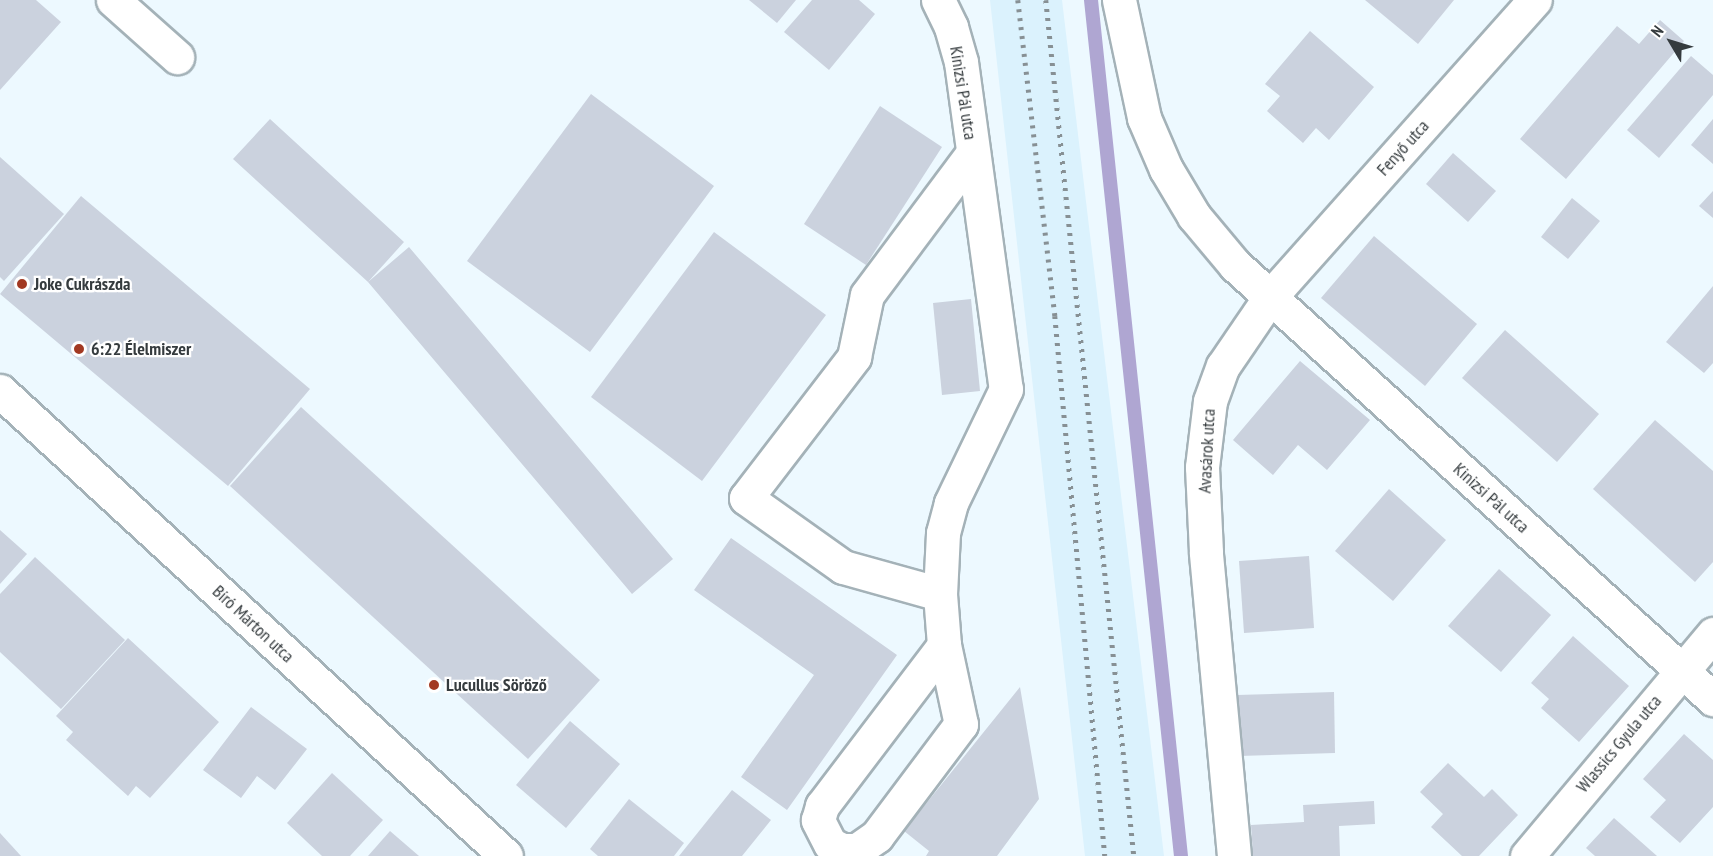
<!DOCTYPE html>
<html>
<head>
<meta charset="utf-8">
<style>
	body { margin:0 }
	#map { position:relative; width:1713px; height:856px; overflow:hidden; background:#edf9ff; font-family:"PT Sans Narrow",sans-serif }
	div>[style] { position:absolute }
	.built>* { inset:0; background:#dbf2fd }
	.stream>* { height:14px; margin:-7px; padding:0 7px; transform-origin:7px; border-radius:7px; background:#afa6d2 }
	.building>* { inset:0; background:#cbd2de }
	.roads { filter:drop-shadow(2px 0 #a4b2b8) drop-shadow(-2px 0 #a4b2b8) drop-shadow(0 2px #a4b2b8) drop-shadow(0 -2px #a4b2b8) }
	.minor>* { height:33px; margin:-16.5px; padding:0 16.5px; transform-origin:16.5px; border-radius:16.5px; background:#fff }
	.rail>* { height:4.5px; margin-top:-2.25px; transform-origin:0; background:repeating-linear-gradient(90deg,#879094 0 3px,transparent 0 9px) }
	.dots>* { width:16px; height:16px; translate:-50% -50%; box-sizing:border-box; border:3px solid #fff; border-radius:50% }
	span { translate:-50% -50%; white-space:nowrap; text-align:center; line-height:1.15; -webkit-text-stroke:4.5px #fff; paint-order:stroke }
	.street-label { font-size:18px; color:#353b3e }
	.poi-label { font-size:18px; color:#353b3e; font-weight:700 }
	.left { translate:0 -50%; text-align:left }
	.north { position:absolute; left:1641px; top:12px; width:60px; height:60px; -webkit-text-stroke:4px #fff; paint-order:stroke; rotate:308deg; font-size:16px; font-weight:700; line-height:24px; text-align:center; color:#353b3e }
	.north::after { content:''; display:block; margin:auto; width:21px; height:27px; background:#353b3e; clip-path:polygon(50% 0,100% 100%,50% 72%,0 100%) }
</style>
</head>
<body>
<div id="map">
	<div class="built">
		<div style="clip-path:polygon(990px 0,1062px 0,1164px 856px,1085px 856px)"></div>
	</div>
	<div class="stream">
		<div style="left:1091px;top:0;width:861px;rotate:84deg"></div>
	</div>
	<div class="building">
		<div style="clip-path:polygon(0 0,36px 0,61px 22px,0 90px)"></div>
		<div style="clip-path:polygon(749px 0,796px 0,777px 23px)"></div>
		<div style="clip-path:polygon(812px 0,859px 0,875px 14px,829px 70px,784px 32px)"></div>
		<div style="clip-path:polygon(1365px 0,1454px 0,1418px 44px)"></div>
		<div style="clip-path:polygon(1660px 20px,1684px 41px,1566px 179px,1520px 139px,1617px 26px,1639px 44px)"></div>
		<div style="clip-path:polygon(1310px 31px,1374px 87px,1329px 140px,1316px 128px,1303px 143px,1267px 111px,1280px 96px,1265px 84px)"></div>
		<div style="clip-path:polygon(1691px 56px,1713px 75px,1713px 95px,1659px 158px,1627px 130px)"></div>
		<div style="clip-path:polygon(591px 94px,714px 186px,590px 352px,467px 261px)"></div>
		<div style="clip-path:polygon(880px 106px,942px 147px,866px 265px,804px 224px)"></div>
		<div style="clip-path:polygon(270px 119px,404px 242px,368px 282px,409px 247px,673px 559px,632px 594px,368px 282px,233px 159px)"></div>
		<div style="clip-path:polygon(1713px 119px,1713px 164px,1691px 145px)"></div>
		<div style="clip-path:polygon(1453px 153px,1496px 191px,1468px 222px,1426px 184px)"></div>
		<div style="clip-path:polygon(0 157px,64px 214px,4px 281px,0 277px)"></div>
		<div style="clip-path:polygon(1713px 191px,1713px 218px,1699px 206px)"></div>
		<div style="clip-path:polygon(81px 196px,310px 389px,228px 486px,0 294px)"></div>
		<div style="clip-path:polygon(1572px 198px,1600px 221px,1568px 259px,1541px 237px)"></div>
		<div style="clip-path:polygon(714px 232px,826px 315px,702px 481px,591px 397px)"></div>
		<div style="clip-path:polygon(1374px 236px,1477px 324px,1425px 386px,1321px 298px)"></div>
		<div style="clip-path:polygon(1713px 286px,1713px 363px,1704px 373px,1666px 342px)"></div>
		<div style="clip-path:polygon(971px 299px,980px 391px,942px 395px,933px 303px)"></div>
		<div style="clip-path:polygon(1505px 330px,1599px 414px,1557px 462px,1462px 378px)"></div>
		<div style="clip-path:polygon(1300px 361px,1370px 420px,1327px 470px,1298px 445px,1273px 475px,1233px 440px)"></div>
		<div style="clip-path:polygon(301px 407px,600px 680px,528px 759px,230px 486px)"></div>
		<div style="clip-path:polygon(1655px 420px,1713px 471px,1713px 562px,1695px 582px,1593px 489px)"></div>
		<div style="clip-path:polygon(1389px 489px,1446px 540px,1393px 601px,1335px 551px)"></div>
		<div style="clip-path:polygon(0 530px,27px 554px,0 584px)"></div>
		<div style="clip-path:polygon(731px 538px,897px 655px,787px 810px,741px 777px,814px 675px,694px 590px)"></div>
		<div style="clip-path:polygon(1309px 556px,1314px 628px,1244px 633px,1239px 561px)"></div>
		<div style="clip-path:polygon(35px 557px,125px 640px,61px 709px,0 652px,0 594px)"></div>
		<div style="clip-path:polygon(1499px 569px,1551px 615px,1501px 672px,1448px 626px)"></div>
		<div style="clip-path:polygon(1573px 636px,1629px 686px,1579px 742px,1541px 708px,1549px 699px,1531px 683px)"></div>
		<div style="clip-path:polygon(128px 638px,219px 722px,150px 798px,136px 786px,128px 796px,66px 740px,73px 732px,56px 716px)"></div>
		<div style="clip-path:polygon(1020px 687px,1039px 799px,997px 856px,926px 856px,929px 851px,904px 831px)"></div>
		<div style="clip-path:polygon(1334px 692px,1335px 753px,1239px 756px,1237px 695px)"></div>
		<div style="clip-path:polygon(251px 707px,307px 749px,275px 790px,257px 776px,241px 798px,203px 770px)"></div>
		<div style="clip-path:polygon(570px 721px,620px 764px,566px 828px,516px 785px)"></div>
		<div style="clip-path:polygon(1684px 734px,1713px 760px,1713px 807px,1680px 843px,1650px 817px,1666px 800px,1643px 779px)"></div>
		<div style="clip-path:polygon(1448px 763px,1484px 797px,1492px 789px,1518px 815px,1479px 856px,1462px 856px,1431px 827px,1443px 814px,1420px 792px)"></div>
		<div style="clip-path:polygon(332px 773px,383px 820px,350px 856px,322px 856px,287px 823px)"></div>
		<div style="clip-path:polygon(732px 790px,771px 820px,742px 856px,679px 856px)"></div>
		<div style="clip-path:polygon(629px 799px,684px 843px,674px 856px,598px 856px,590px 849px)"></div>
		<div style="clip-path:polygon(1374px 801px,1375px 824px,1339px 826px,1340px 856px,1253px 856px,1251px 825px,1304px 822px,1303px 805px)"></div>
		<div style="clip-path:polygon(1614px 818px,1657px 856px,1595px 856px,1586px 848px)"></div>
		<div style="clip-path:polygon(390px 831px,419px 856px,368px 856px)"></div>
		<div style="clip-path:polygon(0 833px,21px 856px,0 856px)"></div>
	</div>
	<div class="roads">
		<div class="minor">
			<div style="left:113px;top:0;width:86px;rotate:41.7deg"></div>
			<div style="left:938px;top:0;width:30px;rotate:64deg"></div>
			<div style="left:951px;top:27px;width:36px;rotate:74deg"></div>
			<div style="left:961px;top:62px;width:330px;rotate:82.2deg"></div>
			<div style="left:1006px;top:389px;width:127px;rotate:115.8deg"></div>
			<div style="left:951px;top:503px;width:31px;rotate:105deg"></div>
			<div style="left:943px;top:533px;width:61px;rotate:92.8deg"></div>
			<div style="left:940px;top:594px;width:51px;rotate:85.5deg"></div>
			<div style="left:944px;top:645px;width:81px;rotate:77.9deg"></div>
			<div style="left:961px;top:724px;width:140px;rotate:126.9deg"></div>
			<div style="left:877px;top:836px;width:24px;rotate:145deg"></div>
			<div style="left:857px;top:850px;width:15px;rotate:180deg"></div>
			<div style="left:842px;top:850px;width:13px;rotate:-153deg"></div>
			<div style="left:830px;top:844px;width:27px;rotate:-117deg"></div>
			<div style="left:818px;top:820px;width:15px;rotate:-74deg"></div>
			<div style="left:822px;top:806px;width:202px;rotate:-52.8deg"></div>
			<div style="left:1119px;top:0;width:121px;rotate:78deg"></div>
			<div style="left:1144px;top:118px;width:56px;rotate:66.7deg"></div>
			<div style="left:1166px;top:169px;width:55px;rotate:59.2deg"></div>
			<div style="left:1194px;top:216px;width:64px;rotate:50.1deg"></div>
			<div style="left:1235px;top:265px;width:646px;rotate:42.24deg"></div>
			<div style="left:0;top:391px;width:687px;rotate:42.58deg"></div>
			<div style="left:940px;top:594px;width:101px;rotate:-164.4deg"></div>
			<div style="left:843px;top:567px;width:119px;rotate:-144.6deg"></div>
			<div style="left:746px;top:498px;width:178px;rotate:-52.5deg"></div>
			<div style="left:854px;top:357px;width:63px;rotate:-78.2deg"></div>
			<div style="left:867px;top:295px;width:177px;rotate:-53.3deg"></div>
			<div style="left:1234px;top:856px;width:305px;rotate:-95.3deg"></div>
			<div style="left:1206px;top:552px;width:85px;rotate:-92.7deg"></div>
			<div style="left:1202px;top:467px;width:66px;rotate:-83.1deg"></div>
			<div style="left:1210px;top:401px;width:37px;rotate:-70deg"></div>
			<div style="left:1223px;top:366px;width:83px;rotate:-55.7deg"></div>
			<div style="left:1270px;top:297px;width:398px;rotate:-48.3deg"></div>
			<div style="left:1527px;top:856px;width:290px;rotate:-50deg"></div>
		</div>
	</div>
	<div class="rail">
		<div style="left:1018px;top:0;width:318px;rotate:83.3deg"></div>
		<div style="left:1055px;top:316px;width:542px;rotate:84.71deg"></div>
		<div style="left:1046px;top:0;width:861px;rotate:84.13deg"></div>
	</div>
	<div class="dots">
		<div style="left:22px;top:284px;background:#a23922"></div>
		<div style="left:79px;top:349px;background:#a23922"></div>
		<div style="left:434px;top:685px;background:#a23922"></div>
	</div>
	<div class="street-label">
		<span style="left:963px;top:93px;rotate:81deg">Kinizsi Pál utca</span>
		<span style="left:1403px;top:148px;rotate:-48deg">Fenyő utca</span>
		<span style="left:1207px;top:451px;rotate:-87deg">Avasárok utca</span>
		<span style="left:1491px;top:498px;rotate:42deg">Kinizsi Pál utca</span>
		<span style="left:253px;top:624px;rotate:43deg">Bíró Márton utca</span>
		<span style="left:1619px;top:744px;rotate:-50deg">Wlassics Gyula utca</span>
	</div>
	<div class="poi-label">
		<span class="left" style="left:34px;top:284px">Joke Cukrászda</span>
		<span class="left" style="left:91px;top:349px">6:22 Élelmiszer</span>
		<span class="left" style="left:446px;top:685px">Lucullus Söröző</span>
	</div>
	<div class="north">N</div>
</div>
</body>
</html>
